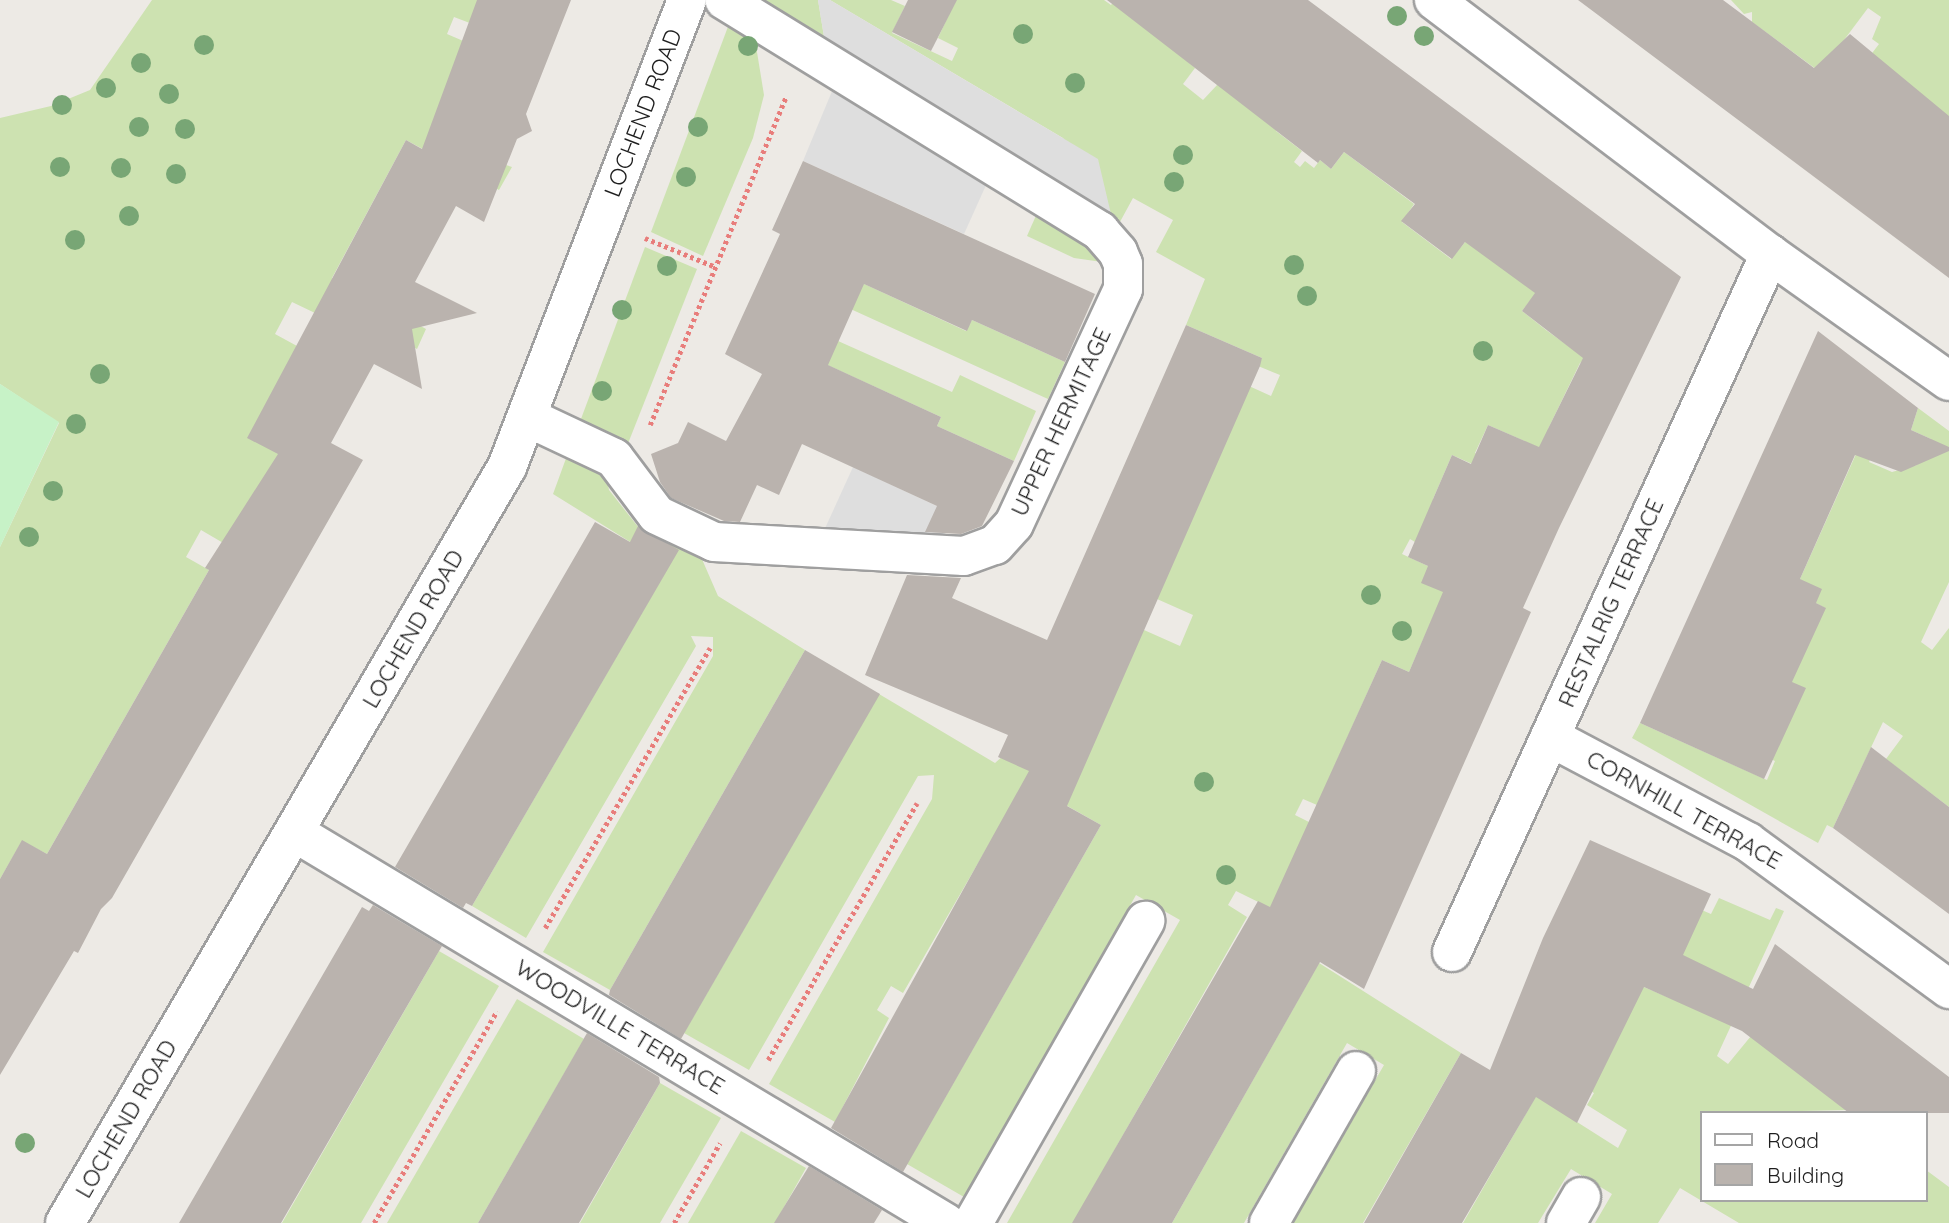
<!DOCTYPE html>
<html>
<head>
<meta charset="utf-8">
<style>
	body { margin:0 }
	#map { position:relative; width:1949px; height:1223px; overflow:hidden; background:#edeae5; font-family:Quicksand,sans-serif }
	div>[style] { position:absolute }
	.grass>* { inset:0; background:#cde2b1 }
	.park>* { inset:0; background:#c7f2c7 }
	.parking>* { inset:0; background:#dedede }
	.building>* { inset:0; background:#bab3ae }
	.path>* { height:4.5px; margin-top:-2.25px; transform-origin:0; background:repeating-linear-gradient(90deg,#e87d7b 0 3.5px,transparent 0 7px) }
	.roads { filter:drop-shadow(2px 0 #9f9f9f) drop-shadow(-2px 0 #9f9f9f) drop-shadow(0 2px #9f9f9f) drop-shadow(0 -2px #9f9f9f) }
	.minor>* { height:38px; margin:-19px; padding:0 19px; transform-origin:19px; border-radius:19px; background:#fff }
	.tertiary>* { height:38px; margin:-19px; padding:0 19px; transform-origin:19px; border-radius:19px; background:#fff }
	.trees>* { width:20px; height:20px; margin:-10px; border-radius:50%; background:#78a675 }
	span { translate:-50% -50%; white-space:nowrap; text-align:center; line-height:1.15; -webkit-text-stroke:5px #fff; paint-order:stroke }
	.street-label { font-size:23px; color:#1e1e1e }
	.legend { position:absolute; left:1700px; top:1111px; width:228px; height:91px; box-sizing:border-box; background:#fff; border:2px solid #a5a5a5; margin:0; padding:9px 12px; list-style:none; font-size:21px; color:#1e1e1e }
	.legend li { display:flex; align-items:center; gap:14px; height:35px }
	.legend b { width:35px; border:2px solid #a5a5a5 }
</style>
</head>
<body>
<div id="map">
	<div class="grass">
		<div style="clip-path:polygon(152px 0,477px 0,475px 25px,454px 17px,447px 34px,468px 43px,506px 165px,512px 167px,499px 190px,406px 140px,332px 278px,426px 329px,417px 349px,323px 298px,315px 313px,292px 302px,275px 334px,297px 346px,342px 488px,225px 544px,201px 530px,186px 557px,209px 570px,47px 854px,22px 841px,0 879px,0 547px,59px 423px,0 384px,0 118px,51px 106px,90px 90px)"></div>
		<div style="clip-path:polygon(747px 0,818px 0,826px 49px)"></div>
		<div style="clip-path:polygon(830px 0,891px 0,905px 6px,892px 33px,952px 61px,958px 48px,938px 38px,951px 10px,929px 0,1104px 0,1111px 5px,1115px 0,1195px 68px,1183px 84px,1203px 100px,1233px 68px,1291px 111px,1276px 131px,1302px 151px,1294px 162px,1300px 167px,1305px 161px,1314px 168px,1320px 160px,1331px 169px,1344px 152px,1414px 204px,1402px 222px,1451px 259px,1466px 241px,1536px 293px,1522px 311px,1546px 330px,1571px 348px,1603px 344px,1580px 363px,1548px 429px,1585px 452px,1585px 468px,1488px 425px,1475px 453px,1495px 463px,1479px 467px,1452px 455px,1433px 499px,1460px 511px,1455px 566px,1410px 539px,1402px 554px,1428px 566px,1444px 592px,1409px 672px,1382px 660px,1317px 805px,1303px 799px,1295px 815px,1309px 822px,1297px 921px,1236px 891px,1228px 905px,1247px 917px,1073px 1223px,1007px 1223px,1180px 920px,1136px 895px,964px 1197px,907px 1164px,1101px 825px,1025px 782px,903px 993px,891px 986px,877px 1010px,889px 1018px,835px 1122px,769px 1084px,932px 799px,934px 775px,918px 776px,749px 1070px,684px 1033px,879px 694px,995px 763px,1144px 630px,1180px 646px,1193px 615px,1157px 599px,1249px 386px,1271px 396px,1280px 375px,1258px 366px,1262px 358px,1186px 325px,1205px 279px,1156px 252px,1173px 220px,1133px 198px,1115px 231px,1063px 138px)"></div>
		<div style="clip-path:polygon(1731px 0,1949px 0,1949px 149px,1857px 73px,1879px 44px,1872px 39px,1881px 17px,1868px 8px,1820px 72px,1752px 22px,1752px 12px,1744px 14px)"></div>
		<div style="clip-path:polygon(732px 16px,756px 46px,764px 95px,753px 138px,703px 256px,651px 232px)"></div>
		<div style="clip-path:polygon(1038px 211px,1082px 237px,1102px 262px,1074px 258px,1027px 236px)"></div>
		<div style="clip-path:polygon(645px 247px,697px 269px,627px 446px,578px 427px)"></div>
		<div style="clip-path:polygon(834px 270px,966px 331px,972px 320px,1065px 362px,1048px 399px,822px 296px)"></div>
		<div style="clip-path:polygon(809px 328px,952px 392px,960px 375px,1036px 411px,1014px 461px,937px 426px,941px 417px,799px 352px)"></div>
		<div style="clip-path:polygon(1918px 408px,1949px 431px,1949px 582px,1921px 642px,1932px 650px,1949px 628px,1949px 807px,1886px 759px,1903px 736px,1883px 722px,1833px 828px,1827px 825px,1818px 843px,1632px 738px,1640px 723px,1767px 780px,1775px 761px,1739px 744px,1761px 668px,1825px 608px,1816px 603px,1800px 579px,1865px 434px,1879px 440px,1869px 462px,1892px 472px,1917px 465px,1931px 439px,1911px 430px)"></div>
		<div style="clip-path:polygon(568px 453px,605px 468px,609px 490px,639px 528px,678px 547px,698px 550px,718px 596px,805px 650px,610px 990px,543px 952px,713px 656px,713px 637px,691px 636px,696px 646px,526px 938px,472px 906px,669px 566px,553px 494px)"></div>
		<div style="clip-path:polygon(1719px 898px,1770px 920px,1776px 908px,1784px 911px,1717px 1056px,1728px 1064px,1751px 1036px,1848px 1110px,1702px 1113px,1702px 1200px,1926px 1200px,1926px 1170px,1949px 1187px,1949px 1223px,1739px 1223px,1680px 1188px,1658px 1223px,1595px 1223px,1612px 1194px,1571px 1169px,1538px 1223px,1463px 1223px,1536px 1096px,1618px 1148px,1627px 1130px,1587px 1105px,1594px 1093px,1579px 1084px,1625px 979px,1672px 999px,1652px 952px,1676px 899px,1711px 914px)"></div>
		<div style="clip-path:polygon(439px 951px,499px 986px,361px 1223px,282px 1223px)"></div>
		<div style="clip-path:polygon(1319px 963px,1461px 1053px,1363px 1223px,1293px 1223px,1384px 1065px,1347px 1043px,1244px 1223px,1172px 1223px)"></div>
		<div style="clip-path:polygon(517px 999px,584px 1039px,478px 1223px,387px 1223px)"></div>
		<div style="clip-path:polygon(660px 1083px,721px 1118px,660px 1223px,580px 1223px)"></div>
		<div style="clip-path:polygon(741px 1131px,806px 1168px,775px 1223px,688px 1223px)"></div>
	</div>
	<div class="park">
		<div style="clip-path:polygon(0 384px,59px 422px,0 547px)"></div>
	</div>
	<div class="parking">
		<div style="clip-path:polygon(818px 0,830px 0,1098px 159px,1115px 231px,826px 49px)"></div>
		<div style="clip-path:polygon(835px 84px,987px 183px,964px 234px,803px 161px)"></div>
		<div style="clip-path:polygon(853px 467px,954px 514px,942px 539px,822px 535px)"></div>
	</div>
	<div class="building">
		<div style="clip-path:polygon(477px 0,571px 0,526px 114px,532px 131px,517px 139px,484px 222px,456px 206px,415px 282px,477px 313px,412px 329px,422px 389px,374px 364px,331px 443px,363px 460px,112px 898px,101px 909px,78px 953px,74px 951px,0 1075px,0 879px,22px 840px,47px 854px,209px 570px,205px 568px,278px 454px,247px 438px,406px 140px,422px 149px)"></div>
		<div style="clip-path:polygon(908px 0,957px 0,931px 51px,892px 32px)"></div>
		<div style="clip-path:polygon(1107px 0,1308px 0,1681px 277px,1559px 528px,1523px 608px,1531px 612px,1364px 989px,1320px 962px,1172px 1223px,1072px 1223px,1258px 901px,1270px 907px,1382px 660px,1409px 672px,1443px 592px,1421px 583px,1428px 566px,1408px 557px,1452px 455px,1471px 464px,1488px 425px,1539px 447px,1583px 358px,1522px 311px,1535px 293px,1465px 242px,1452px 259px,1401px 221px,1415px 204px,1344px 152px,1331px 169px,1320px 160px,1318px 163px)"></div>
		<div style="clip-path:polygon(1578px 0,1723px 0,1814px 68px,1850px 34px,1949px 116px,1949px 278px)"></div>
		<div style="clip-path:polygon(803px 161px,1095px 294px,1065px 362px,972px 320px,967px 331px,864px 284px,828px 365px,941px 417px,937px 426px,1014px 461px,982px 526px,961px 534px,925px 532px,937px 506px,802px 444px,779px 495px,757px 485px,740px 522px,724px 521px,671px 498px,660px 482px,651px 454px,678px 443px,688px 422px,726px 441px,762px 374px,725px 354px,780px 234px,772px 230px)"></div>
		<div style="clip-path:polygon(1186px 325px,1262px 358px,1260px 366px,1067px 806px,1101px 825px,903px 1172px,831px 1128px,1029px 771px,998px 757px,1008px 735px,865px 675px,907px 575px,961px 578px,952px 598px,1047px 640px)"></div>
		<div style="clip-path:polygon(1818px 331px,1918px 408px,1911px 430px,1949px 447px,1949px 451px,1901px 472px,1855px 455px,1800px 579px,1822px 589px,1816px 603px,1826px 608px,1792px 682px,1806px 688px,1764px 779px,1640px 723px)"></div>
		<div style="clip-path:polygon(595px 522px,630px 542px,638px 526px,679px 550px,472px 906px,466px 903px,463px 908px,395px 867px)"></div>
		<div style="clip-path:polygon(805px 650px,880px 694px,681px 1039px,609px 995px,610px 990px)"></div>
		<div style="clip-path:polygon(1871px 747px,1949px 807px,1949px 914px,1833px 828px)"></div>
		<div style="clip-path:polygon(1590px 840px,1711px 894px,1683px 955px,1753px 989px,1775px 944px,1949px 1077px,1949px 1113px,1849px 1113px,1742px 1031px,1644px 987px,1577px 1123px,1536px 1097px,1462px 1223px,1364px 1223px,1461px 1053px,1490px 1070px,1543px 938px)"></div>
		<div style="clip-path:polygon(373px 905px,442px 946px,281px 1223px,179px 1223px,362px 907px,369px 911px)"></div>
		<div style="clip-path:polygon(587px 1033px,659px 1077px,660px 1083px,579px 1223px,478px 1223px)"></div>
		<div style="clip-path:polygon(809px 1166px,882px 1210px,874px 1223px,774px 1223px)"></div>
	</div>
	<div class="path">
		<div style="left:645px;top:238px;width:77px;rotate:22.2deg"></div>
		<div style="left:650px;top:425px;width:356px;rotate:-67.5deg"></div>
		<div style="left:545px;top:928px;width:325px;rotate:-59.5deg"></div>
		<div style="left:768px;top:1060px;width:297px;rotate:-59.9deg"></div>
		<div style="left:374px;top:1223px;width:245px;rotate:-59.9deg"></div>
		<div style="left:674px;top:1223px;width:92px;rotate:-60.1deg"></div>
	</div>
	<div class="roads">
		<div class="minor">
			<div style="left:1434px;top:0;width:421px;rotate:37.1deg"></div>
			<div style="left:1770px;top:254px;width:219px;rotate:35.4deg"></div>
			<div style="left:529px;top:418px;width:94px;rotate:25.2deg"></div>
			<div style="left:614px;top:458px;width:71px;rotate:53deg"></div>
			<div style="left:657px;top:515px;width:63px;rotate:25.3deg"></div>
			<div style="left:714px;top:542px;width:250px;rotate:3.2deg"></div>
			<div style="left:964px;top:556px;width:33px;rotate:-20deg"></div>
			<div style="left:995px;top:545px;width:28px;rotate:-48deg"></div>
			<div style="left:1014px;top:524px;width:259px;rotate:-65.1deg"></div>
			<div style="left:1123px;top:289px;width:25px;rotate:-90deg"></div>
			<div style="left:1123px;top:264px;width:13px;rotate:-113deg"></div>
			<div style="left:1118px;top:252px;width:28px;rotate:-131deg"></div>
			<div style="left:1100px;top:231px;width:441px;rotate:-148.4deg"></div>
			<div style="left:1550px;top:737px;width:224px;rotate:27.9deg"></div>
			<div style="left:1748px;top:842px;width:249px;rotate:36.2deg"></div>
			<div style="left:294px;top:832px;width:760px;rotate:30.95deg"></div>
			<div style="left:1452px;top:952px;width:767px;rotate:-65.51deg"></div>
			<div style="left:973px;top:1223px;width:348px;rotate:-60.3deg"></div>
			<div style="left:1269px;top:1223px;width:175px;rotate:-60.2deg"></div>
			<div style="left:1566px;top:1223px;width:30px;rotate:-60deg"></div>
		</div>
		<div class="tertiary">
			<div style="left:65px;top:1223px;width:876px;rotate:-59.69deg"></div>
			<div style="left:507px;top:467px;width:500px;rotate:-68.92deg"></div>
		</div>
	</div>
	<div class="trees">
		<div style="left:1397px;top:16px"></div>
		<div style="left:1023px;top:34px"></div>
		<div style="left:1424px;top:36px"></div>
		<div style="left:204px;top:45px"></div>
		<div style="left:748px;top:46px"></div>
		<div style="left:141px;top:63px"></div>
		<div style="left:1075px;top:83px"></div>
		<div style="left:106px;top:88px"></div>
		<div style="left:169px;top:94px"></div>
		<div style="left:62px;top:105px"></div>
		<div style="left:139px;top:127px"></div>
		<div style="left:698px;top:127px"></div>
		<div style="left:185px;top:129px"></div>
		<div style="left:1183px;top:155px"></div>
		<div style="left:60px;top:167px"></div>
		<div style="left:121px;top:168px"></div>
		<div style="left:176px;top:174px"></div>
		<div style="left:686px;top:177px"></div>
		<div style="left:1174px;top:182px"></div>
		<div style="left:129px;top:216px"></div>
		<div style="left:75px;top:240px"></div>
		<div style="left:1294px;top:265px"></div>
		<div style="left:667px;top:266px"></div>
		<div style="left:1307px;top:296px"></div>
		<div style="left:622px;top:310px"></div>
		<div style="left:1483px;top:351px"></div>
		<div style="left:100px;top:374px"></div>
		<div style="left:602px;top:391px"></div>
		<div style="left:76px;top:424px"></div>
		<div style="left:53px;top:491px"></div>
		<div style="left:29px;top:537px"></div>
		<div style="left:1371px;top:595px"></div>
		<div style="left:1402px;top:631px"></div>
		<div style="left:1204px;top:782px"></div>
		<div style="left:1226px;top:875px"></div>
		<div style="left:25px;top:1143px"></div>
	</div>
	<div class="street-label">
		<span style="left:643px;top:113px;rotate:-69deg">LOCHEND ROAD</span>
		<span style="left:1061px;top:422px;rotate:-65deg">UPPER HERMITAGE</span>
		<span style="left:1611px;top:603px;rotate:-66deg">RESTALRIG TERRACE</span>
		<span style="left:413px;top:629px;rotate:-60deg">LOCHEND ROAD</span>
		<span style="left:1684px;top:810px;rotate:29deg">CORNHILL TERRACE</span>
		<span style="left:620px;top:1027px;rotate:31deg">WOODVILLE TERRACE</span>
		<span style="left:126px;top:1119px;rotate:-60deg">LOCHEND ROAD</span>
	</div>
	<ul class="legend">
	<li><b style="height:9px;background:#fff"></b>Road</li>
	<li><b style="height:19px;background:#bab3ae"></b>Building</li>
	</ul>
</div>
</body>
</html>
